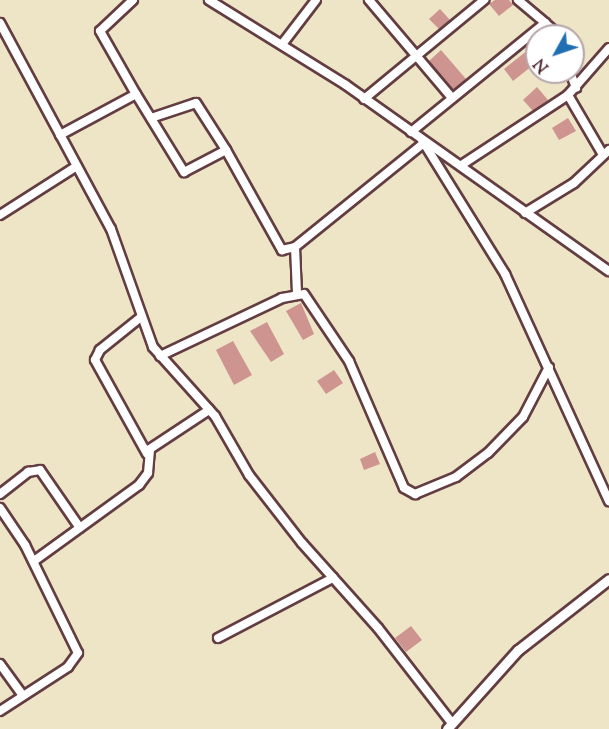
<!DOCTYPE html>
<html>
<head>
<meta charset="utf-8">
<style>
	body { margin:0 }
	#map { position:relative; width:609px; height:729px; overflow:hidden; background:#eee5c7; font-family:"Sorts Mill Goudy",serif }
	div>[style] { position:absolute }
	.building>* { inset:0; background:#ce9490 }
	.roads { filter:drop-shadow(2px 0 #633d42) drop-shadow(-2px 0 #633d42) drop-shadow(0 2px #633d42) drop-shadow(0 -2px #633d42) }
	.minor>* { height:8px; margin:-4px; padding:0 4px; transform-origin:4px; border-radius:4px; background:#fff }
	.tertiary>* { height:9px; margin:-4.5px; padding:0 4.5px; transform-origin:4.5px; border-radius:4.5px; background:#fff }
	span { translate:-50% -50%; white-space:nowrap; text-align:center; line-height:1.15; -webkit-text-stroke:5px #fff; paint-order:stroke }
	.north { position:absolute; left:525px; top:24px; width:60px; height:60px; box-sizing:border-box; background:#fff; border:2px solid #b7a5aa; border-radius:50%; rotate:230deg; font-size:16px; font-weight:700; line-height:24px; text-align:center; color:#4a1f2b }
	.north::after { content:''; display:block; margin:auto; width:21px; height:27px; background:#1f6fb2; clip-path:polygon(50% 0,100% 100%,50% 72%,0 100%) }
</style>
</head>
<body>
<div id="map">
	<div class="building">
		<div style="clip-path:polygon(495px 0,509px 0,513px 5px,499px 16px,489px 4px)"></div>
		<div style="clip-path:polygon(440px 9px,450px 20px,439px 29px,429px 19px)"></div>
		<div style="clip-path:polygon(537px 43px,537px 62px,513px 81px,504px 69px)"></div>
		<div style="clip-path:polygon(441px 50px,466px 79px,453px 90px,429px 61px)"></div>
		<div style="clip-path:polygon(537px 87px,548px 100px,533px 111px,523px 100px)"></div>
		<div style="clip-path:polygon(568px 118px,576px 131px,559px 140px,552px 128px)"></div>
		<div style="clip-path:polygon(301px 303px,314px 334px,303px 340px,286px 311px)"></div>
		<div style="clip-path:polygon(267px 322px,284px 354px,271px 362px,250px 331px)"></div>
		<div style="clip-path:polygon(233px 341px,252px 375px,234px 385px,216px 350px)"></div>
		<div style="clip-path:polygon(334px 370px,343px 383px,326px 394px,317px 381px)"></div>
		<div style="clip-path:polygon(375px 452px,380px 464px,364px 470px,360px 459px)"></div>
		<div style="clip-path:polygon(411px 626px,422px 640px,406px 652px,395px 638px)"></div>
	</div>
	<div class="roads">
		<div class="minor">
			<div style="left:133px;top:0;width:45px;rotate:136.8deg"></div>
			<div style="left:100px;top:31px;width:73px;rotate:60.3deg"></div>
			<div style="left:209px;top:0;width:161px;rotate:31.8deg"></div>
			<div style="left:346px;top:85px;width:322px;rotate:35.3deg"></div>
			<div style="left:369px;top:0;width:128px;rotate:49.7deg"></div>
			<div style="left:518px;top:0;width:35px;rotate:40deg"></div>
			<div style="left:0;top:23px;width:234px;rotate:61.7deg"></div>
			<div style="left:111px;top:229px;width:125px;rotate:70.4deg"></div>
			<div style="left:153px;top:347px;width:93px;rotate:48.1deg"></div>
			<div style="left:215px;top:416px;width:68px;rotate:60deg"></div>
			<div style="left:249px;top:475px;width:86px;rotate:52.1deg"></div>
			<div style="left:302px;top:543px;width:114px;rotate:48.2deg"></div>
			<div style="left:378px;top:628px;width:120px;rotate:52.1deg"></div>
			<div style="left:283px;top:43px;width:54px;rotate:-52.5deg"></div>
			<div style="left:570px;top:72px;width:17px;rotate:69deg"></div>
			<div style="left:568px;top:95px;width:69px;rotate:59.7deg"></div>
			<div style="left:364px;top:99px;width:156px;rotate:-39.5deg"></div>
			<div style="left:151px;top:118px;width:47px;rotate:-18.4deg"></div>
			<div style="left:196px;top:103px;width:56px;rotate:57.4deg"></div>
			<div style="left:411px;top:132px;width:173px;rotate:-39.1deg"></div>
			<div style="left:545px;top:23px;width:20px;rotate:41deg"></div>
			<div style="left:60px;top:135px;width:86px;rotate:-28.3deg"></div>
			<div style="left:136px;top:94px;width:92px;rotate:58.4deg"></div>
			<div style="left:184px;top:172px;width:47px;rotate:-27.6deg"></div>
			<div style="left:226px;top:150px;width:115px;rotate:60.8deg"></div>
			<div style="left:282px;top:250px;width:13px;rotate:-13deg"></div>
			<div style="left:295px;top:247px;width:166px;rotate:-38.9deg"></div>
			<div style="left:422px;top:140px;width:158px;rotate:58.2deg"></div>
			<div style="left:505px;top:274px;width:250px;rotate:65.4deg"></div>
			<div style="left:463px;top:164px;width:126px;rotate:-33.3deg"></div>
			<div style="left:568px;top:95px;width:62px;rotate:-48.9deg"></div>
			<div style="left:525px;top:213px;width:57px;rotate:-31.5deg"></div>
			<div style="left:574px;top:183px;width:48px;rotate:-43.3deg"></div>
			<div style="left:0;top:215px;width:91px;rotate:-32.5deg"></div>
			<div style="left:295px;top:247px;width:45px;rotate:87.5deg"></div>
			<div style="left:141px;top:317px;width:53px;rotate:141.2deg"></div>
			<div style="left:100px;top:350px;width:11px;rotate:117deg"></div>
			<div style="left:95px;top:360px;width:107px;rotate:61deg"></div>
			<div style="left:160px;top:356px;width:135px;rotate:-25.4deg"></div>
			<div style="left:282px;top:298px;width:22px;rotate:-10deg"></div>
			<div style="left:304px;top:294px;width:81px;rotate:56.1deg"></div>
			<div style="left:349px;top:361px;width:138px;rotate:66.6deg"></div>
			<div style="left:404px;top:488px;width:13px;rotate:29deg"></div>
			<div style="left:415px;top:494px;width:44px;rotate:-22.5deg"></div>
			<div style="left:456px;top:477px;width:40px;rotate:-37deg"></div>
			<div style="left:488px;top:453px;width:50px;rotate:-45.8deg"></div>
			<div style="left:523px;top:417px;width:56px;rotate:-62.5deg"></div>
			<div style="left:0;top:494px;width:36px;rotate:-38deg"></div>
			<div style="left:28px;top:472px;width:12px;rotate:-9deg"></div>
			<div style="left:40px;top:470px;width:70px;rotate:55.4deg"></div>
			<div style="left:0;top:508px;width:45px;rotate:56deg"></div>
			<div style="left:25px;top:545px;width:120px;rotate:63.9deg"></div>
			<div style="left:78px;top:653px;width:17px;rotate:126deg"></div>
			<div style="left:68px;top:667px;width:81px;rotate:147.1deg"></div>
			<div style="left:34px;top:561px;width:130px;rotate:-35.9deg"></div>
			<div style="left:139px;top:485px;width:15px;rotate:-53deg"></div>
			<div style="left:148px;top:473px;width:24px;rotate:-85deg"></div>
			<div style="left:150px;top:449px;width:71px;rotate:-33.5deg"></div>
			<div style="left:218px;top:638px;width:130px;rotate:-27.6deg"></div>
			<div style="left:0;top:664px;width:39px;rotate:54deg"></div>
		</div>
		<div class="tertiary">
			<div style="left:447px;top:729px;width:106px;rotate:-48.1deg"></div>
			<div style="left:518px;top:650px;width:115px;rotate:-38deg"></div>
		</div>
	</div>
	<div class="north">N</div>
</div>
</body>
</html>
